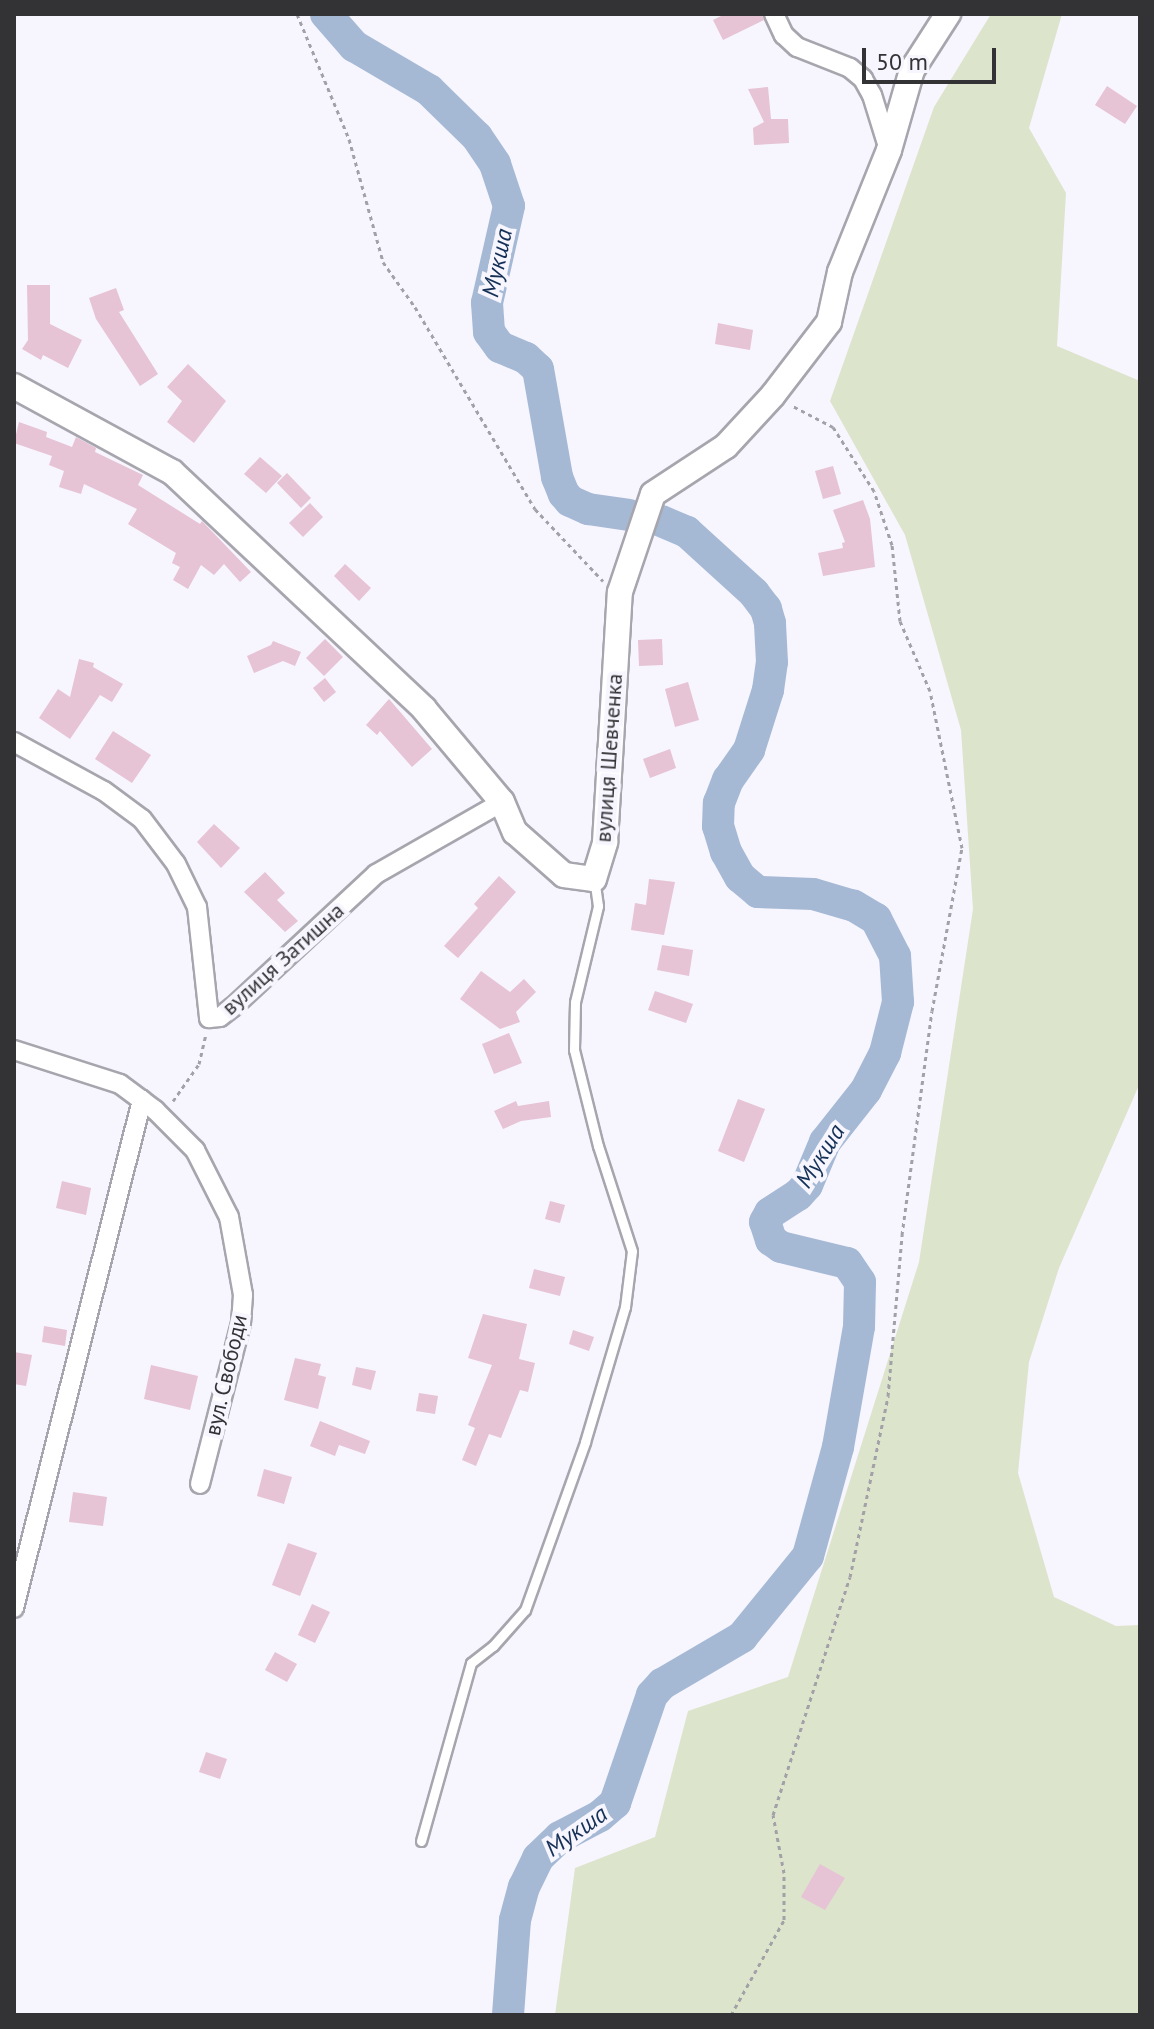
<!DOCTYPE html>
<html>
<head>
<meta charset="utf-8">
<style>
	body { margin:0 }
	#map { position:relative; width:1154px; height:2029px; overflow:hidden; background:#f7f5fe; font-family:"PT Sans",sans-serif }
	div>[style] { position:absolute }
	.green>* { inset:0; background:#dde4cc }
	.river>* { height:32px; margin:-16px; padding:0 16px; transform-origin:16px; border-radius:16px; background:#a5b9d5 }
	.building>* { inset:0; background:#e6c3d5 }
	.path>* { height:3px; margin-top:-1.5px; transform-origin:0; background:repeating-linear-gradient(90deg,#a2a1a7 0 4px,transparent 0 8px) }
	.roads { filter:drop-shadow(2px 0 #a7a5ad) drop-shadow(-2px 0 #a7a5ad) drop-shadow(0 2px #a7a5ad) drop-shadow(0 -2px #a7a5ad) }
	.lane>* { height:9px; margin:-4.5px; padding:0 4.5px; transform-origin:4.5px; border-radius:4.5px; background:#fff }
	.street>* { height:18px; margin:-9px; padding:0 9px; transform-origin:9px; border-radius:9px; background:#fff }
	.secondary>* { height:24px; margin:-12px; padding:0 12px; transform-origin:12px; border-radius:12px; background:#fff }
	span { translate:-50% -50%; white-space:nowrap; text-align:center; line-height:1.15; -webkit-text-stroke:8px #f7f5fe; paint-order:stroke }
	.street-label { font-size:22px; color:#333235 }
	.water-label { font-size:24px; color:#143056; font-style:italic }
	.frame { position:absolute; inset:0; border:16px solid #333235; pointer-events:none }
	.scale { position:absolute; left:862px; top:48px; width:134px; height:36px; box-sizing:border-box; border:4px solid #333235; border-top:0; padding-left:10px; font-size:24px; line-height:28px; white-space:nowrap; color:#333235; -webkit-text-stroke:6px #f7f5fe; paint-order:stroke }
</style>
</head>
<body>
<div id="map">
	<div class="green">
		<div style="clip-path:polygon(991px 14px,1062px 14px,1029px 128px,1066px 193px,1057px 346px,1140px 381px,1140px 1083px,1059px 1268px,1029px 1362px,1018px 1473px,1054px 1597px,1116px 1626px,1140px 1625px,1140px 2015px,555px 2015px,575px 1868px,655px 1837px,688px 1711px,788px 1677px,919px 1262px,973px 909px,961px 730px,905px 535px,830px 401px,934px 107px)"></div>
	</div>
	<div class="river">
		<div style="left:326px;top:14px;width:43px;rotate:48.8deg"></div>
		<div style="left:354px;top:46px;width:87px;rotate:30.4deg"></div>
		<div style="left:429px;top:90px;width:67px;rotate:44.4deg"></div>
		<div style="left:477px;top:137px;width:32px;rotate:56deg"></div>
		<div style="left:495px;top:164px;width:44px;rotate:71.6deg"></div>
		<div style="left:509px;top:206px;width:99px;rotate:102.8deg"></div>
		<div style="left:487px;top:303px;width:29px;rotate:86deg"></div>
		<div style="left:489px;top:332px;width:19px;rotate:54deg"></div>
		<div style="left:500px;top:347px;width:28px;rotate:23deg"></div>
		<div style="left:526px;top:358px;width:16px;rotate:43deg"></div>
		<div style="left:538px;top:369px;width:110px;rotate:80deg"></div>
		<div style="left:557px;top:477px;width:18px;rotate:68deg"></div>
		<div style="left:564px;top:494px;width:9px;rotate:49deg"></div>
		<div style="left:570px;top:501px;width:20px;rotate:24deg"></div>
		<div style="left:588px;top:509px;width:41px;rotate:8.3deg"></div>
		<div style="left:508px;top:2015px;width:95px;rotate:-85.8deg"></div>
		<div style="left:515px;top:1920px;width:34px;rotate:-75deg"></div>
		<div style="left:524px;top:1887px;width:32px;rotate:-64deg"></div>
		<div style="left:538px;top:1858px;width:30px;rotate:-44deg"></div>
		<div style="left:560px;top:1837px;width:45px;rotate:-27.7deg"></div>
		<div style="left:600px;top:1816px;width:20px;rotate:-41deg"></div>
		<div style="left:615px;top:1803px;width:114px;rotate:-71.1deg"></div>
		<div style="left:652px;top:1695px;width:15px;rotate:-48deg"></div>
		<div style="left:662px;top:1684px;width:93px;rotate:-30.4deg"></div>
		<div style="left:742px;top:1637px;width:104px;rotate:-50.8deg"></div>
		<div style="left:808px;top:1556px;width:113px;rotate:-74.6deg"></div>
		<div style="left:838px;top:1447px;width:122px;rotate:-80.1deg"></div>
		<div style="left:859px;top:1327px;width:45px;rotate:-88.7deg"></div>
		<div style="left:860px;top:1282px;width:23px;rotate:-124deg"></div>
		<div style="left:847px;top:1263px;width:68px;rotate:-166.4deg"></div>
		<div style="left:781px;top:1247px;width:12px;rotate:-145deg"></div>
		<div style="left:771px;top:1240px;width:19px;rotate:-108deg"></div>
		<div style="left:765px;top:1222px;width:10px;rotate:-61deg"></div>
		<div style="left:770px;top:1213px;width:33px;rotate:-33deg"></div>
		<div style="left:798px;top:1195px;width:13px;rotate:-48deg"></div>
		<div style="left:807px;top:1185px;width:47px;rotate:-67.3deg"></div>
		<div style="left:825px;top:1142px;width:66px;rotate:-51.7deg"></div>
		<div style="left:866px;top:1090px;width:42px;rotate:-62.8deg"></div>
		<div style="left:885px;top:1053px;width:53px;rotate:-75.7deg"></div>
		<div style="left:898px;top:1002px;width:46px;rotate:-93.7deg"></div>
		<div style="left:895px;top:956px;width:42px;rotate:-117.2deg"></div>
		<div style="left:876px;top:919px;width:26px;rotate:-149deg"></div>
		<div style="left:854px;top:906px;width:43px;rotate:-163.7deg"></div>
		<div style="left:813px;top:894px;width:55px;rotate:-177.9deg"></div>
		<div style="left:758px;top:892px;width:23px;rotate:-140deg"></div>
		<div style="left:740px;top:877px;width:29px;rotate:-119deg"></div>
		<div style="left:726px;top:852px;width:27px;rotate:-107deg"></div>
		<div style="left:718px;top:826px;width:23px;rotate:-88deg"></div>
		<div style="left:719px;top:803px;width:25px;rotate:-69deg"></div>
		<div style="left:728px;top:780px;width:37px;rotate:-55deg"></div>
		<div style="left:749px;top:750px;width:63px;rotate:-72.4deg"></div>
		<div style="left:768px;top:690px;width:28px;rotate:-82deg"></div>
		<div style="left:772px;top:662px;width:39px;rotate:-93deg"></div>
		<div style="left:770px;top:623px;width:15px;rotate:-106deg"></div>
		<div style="left:766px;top:609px;width:20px;rotate:-127deg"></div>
		<div style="left:754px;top:593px;width:91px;rotate:-137.7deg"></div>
		<div style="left:687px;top:532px;width:28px;rotate:-157deg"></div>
	</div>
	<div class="building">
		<div style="clip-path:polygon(725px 14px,762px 14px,764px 20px,723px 40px,713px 20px)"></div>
		<div style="clip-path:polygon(1107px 86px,1137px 106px,1125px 124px,1095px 105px)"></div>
		<div style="clip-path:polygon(768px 87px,771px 119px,788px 119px,789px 143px,754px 145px,753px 128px,764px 122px,748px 89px)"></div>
		<div style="clip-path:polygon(27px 285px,50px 285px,50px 324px,82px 340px,68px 368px,43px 355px,41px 360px,22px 349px,28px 340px)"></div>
		<div style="clip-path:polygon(116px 288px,124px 310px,119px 312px,158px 374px,140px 386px,96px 319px,89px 298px)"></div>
		<div style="clip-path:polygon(718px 323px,753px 330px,750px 350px,715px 344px)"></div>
		<div style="clip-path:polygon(188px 364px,226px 401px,194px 443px,167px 422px,182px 401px,167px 387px)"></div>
		<div style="clip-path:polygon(19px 422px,47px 432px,46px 437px,72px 447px,76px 437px,96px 448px,95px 452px,143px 475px,138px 485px,200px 524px,202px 521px,251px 572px,240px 582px,224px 564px,214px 575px,201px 565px,188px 589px,173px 580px,180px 567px,172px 563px,176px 553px,128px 524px,137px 509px,84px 484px,81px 494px,59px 487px,64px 471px,49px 465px,52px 456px,14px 443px)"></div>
		<div style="clip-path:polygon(260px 457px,282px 476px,266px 493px,244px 474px)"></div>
		<div style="clip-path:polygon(833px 466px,841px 494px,823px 499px,815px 471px)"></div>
		<div style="clip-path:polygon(287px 473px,311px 498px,301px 508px,277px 483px)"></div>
		<div style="clip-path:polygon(863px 500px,870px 519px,875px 567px,823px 576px,818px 553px,843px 548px,842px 543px,845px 542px,833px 510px)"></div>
		<div style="clip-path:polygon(310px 503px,323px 517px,303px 537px,289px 523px)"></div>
		<div style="clip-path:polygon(345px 564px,371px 588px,359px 601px,334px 576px)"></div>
		<div style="clip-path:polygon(325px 639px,343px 657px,324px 676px,306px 658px)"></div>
		<div style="clip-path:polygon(662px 639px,663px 665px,639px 666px,638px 640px)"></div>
		<div style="clip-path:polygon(273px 641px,301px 652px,295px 666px,283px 661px,254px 673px,247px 656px,271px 645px)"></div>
		<div style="clip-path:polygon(79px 659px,94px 663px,93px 667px,123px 684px,112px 702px,100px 695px,70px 739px,39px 718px,58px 689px,70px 697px)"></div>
		<div style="clip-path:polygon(325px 678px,336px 692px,324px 702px,313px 688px)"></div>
		<div style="clip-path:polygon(688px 682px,699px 720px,675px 727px,665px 689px)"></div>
		<div style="clip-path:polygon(389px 699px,432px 749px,412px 767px,380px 731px,377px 735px,366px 725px)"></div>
		<div style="clip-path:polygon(113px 731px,151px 755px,132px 783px,95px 759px)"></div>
		<div style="clip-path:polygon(670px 749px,676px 768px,650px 778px,643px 759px)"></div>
		<div style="clip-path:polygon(214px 824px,240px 848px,221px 868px,197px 842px)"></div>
		<div style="clip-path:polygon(265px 872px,285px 893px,277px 900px,298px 921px,285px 932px,244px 892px)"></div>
		<div style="clip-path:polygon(499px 876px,516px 892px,458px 958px,444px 946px,478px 908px,474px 904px)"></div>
		<div style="clip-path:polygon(649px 879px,675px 882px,664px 935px,631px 930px,635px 903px,646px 905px)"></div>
		<div style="clip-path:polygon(662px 945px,693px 950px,689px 976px,657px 970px)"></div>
		<div style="clip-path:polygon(481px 971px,510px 992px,524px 979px,536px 992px,516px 1012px,520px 1022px,500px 1029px,460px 999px)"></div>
		<div style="clip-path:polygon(655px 991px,693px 1004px,686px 1023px,648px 1010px)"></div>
		<div style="clip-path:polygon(509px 1033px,522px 1063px,494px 1074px,482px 1044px)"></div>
		<div style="clip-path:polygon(738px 1099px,765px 1109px,744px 1162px,718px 1151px)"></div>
		<div style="clip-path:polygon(516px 1101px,518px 1106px,549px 1101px,551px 1117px,521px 1121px,503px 1129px,494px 1111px)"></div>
		<div style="clip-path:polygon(62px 1181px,91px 1188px,86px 1215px,56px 1208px)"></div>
		<div style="clip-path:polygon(550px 1201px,565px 1205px,560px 1223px,545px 1219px)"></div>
		<div style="clip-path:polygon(534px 1269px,565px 1277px,560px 1296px,529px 1288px)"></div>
		<div style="clip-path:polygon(483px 1314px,527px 1324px,519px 1359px,535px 1363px,528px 1392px,520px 1390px,501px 1438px,489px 1434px,476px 1466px,462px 1460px,475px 1428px,468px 1425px,492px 1365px,468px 1358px)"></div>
		<div style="clip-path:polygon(44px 1326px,67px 1330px,65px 1346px,42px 1342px)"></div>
		<div style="clip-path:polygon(573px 1330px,594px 1337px,589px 1351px,569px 1344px)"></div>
		<div style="clip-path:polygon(14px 1352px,32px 1355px,26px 1386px,14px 1384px)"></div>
		<div style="clip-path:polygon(295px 1358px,321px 1364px,318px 1375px,326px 1377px,318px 1409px,284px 1400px)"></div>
		<div style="clip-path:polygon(151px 1365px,198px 1376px,190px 1410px,144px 1399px)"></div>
		<div style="clip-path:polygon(356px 1367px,376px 1371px,371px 1390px,352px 1385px)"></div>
		<div style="clip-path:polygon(419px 1393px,438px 1396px,435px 1414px,416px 1411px)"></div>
		<div style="clip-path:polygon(320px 1421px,370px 1441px,365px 1454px,339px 1445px,335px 1456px,310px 1446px)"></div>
		<div style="clip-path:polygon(264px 1469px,292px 1477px,284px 1504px,257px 1496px)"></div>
		<div style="clip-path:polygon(73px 1492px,107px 1497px,103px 1526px,69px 1522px)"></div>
		<div style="clip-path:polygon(288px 1543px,317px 1553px,300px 1596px,272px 1585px)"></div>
		<div style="clip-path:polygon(312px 1604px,330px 1612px,315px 1643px,298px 1635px)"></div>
		<div style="clip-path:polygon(275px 1652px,297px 1664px,287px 1682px,265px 1670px)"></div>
		<div style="clip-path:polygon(206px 1752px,227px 1759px,220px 1779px,199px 1772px)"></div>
		<div style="clip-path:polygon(820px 1864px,845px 1878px,825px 1910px,801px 1897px)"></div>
	</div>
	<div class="path">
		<div style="left:297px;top:14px;width:135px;rotate:67.4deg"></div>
		<div style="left:349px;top:139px;width:128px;rotate:74.5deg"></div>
		<div style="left:383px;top:262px;width:55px;rotate:54.6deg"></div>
		<div style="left:415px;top:307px;width:235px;rotate:59.3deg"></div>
		<div style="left:535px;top:509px;width:99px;rotate:46.6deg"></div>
		<div style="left:173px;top:1101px;width:45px;rotate:-54.9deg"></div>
		<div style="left:199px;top:1064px;width:31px;rotate:-77deg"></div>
		<div style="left:731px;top:2015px;width:109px;rotate:-60.8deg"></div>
		<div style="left:784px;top:1920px;width:47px;rotate:-90deg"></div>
		<div style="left:784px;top:1873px;width:59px;rotate:-100.7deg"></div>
		<div style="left:773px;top:1815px;width:250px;rotate:-72.1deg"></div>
		<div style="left:850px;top:1577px;width:185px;rotate:-78.1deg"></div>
		<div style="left:888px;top:1396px;width:162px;rotate:-85deg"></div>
		<div style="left:902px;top:1235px;width:226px;rotate:-82.4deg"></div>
		<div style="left:932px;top:1011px;width:166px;rotate:-79.6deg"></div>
		<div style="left:962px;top:848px;width:160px;rotate:-101.5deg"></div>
		<div style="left:930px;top:691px;width:76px;rotate:-113.2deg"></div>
		<div style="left:900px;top:621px;width:76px;rotate:-96deg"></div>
		<div style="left:892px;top:545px;width:57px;rotate:-108.4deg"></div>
		<div style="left:874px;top:491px;width:76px;rotate:-122.6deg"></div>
		<div style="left:833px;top:427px;width:47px;rotate:-152.4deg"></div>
	</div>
	<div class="roads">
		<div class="lane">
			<div style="left:421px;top:1841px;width:185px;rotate:-74.3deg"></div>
			<div style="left:471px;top:1663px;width:28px;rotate:-38deg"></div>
			<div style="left:493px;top:1646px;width:48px;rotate:-48.4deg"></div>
			<div style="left:525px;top:1610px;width:178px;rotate:-70.3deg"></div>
			<div style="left:585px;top:1442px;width:141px;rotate:-73.5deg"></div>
			<div style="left:625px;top:1307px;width:56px;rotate:-82.9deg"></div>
			<div style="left:632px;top:1251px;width:110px;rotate:-107.9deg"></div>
			<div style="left:598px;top:1146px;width:99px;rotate:-104deg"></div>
			<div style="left:574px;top:1050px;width:48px;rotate:-88.8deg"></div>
			<div style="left:575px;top:1002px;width:99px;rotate:-76.5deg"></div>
			<div style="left:598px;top:906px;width:27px;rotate:-98deg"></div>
		</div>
		<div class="street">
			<div style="left:774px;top:14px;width:23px;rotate:65deg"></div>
			<div style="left:784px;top:35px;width:18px;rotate:43deg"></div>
			<div style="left:797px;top:47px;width:57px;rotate:21.6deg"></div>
			<div style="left:850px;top:68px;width:17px;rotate:40deg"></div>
			<div style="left:863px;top:79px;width:18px;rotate:61deg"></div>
			<div style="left:872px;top:95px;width:58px;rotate:72.8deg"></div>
			<div style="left:14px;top:742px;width:102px;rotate:28.6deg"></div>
			<div style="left:104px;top:791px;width:47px;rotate:36.4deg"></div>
			<div style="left:142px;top:819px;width:56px;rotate:52.9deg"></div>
			<div style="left:176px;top:864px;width:48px;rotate:64deg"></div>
			<div style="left:197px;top:907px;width:112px;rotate:83.8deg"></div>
			<div style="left:209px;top:1018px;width:11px;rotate:-5deg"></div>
			<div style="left:220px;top:1017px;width:16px;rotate:-38deg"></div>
			<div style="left:233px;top:1007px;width:195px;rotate:-42.9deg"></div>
			<div style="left:376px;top:874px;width:145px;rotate:-29.7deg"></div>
			<div style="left:14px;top:1050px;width:111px;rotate:17.8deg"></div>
			<div style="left:120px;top:1084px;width:44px;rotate:36.6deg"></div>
			<div style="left:155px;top:1110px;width:57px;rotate:45deg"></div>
			<div style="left:195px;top:1150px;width:75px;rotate:63.1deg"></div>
			<div style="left:229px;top:1217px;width:79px;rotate:79.8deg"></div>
			<div style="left:243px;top:1295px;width:28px;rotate:94deg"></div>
			<div style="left:241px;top:1323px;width:166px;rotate:104.3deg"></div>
			<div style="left:14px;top:1608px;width:524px;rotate:-75.86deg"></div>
		</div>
		<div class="secondary">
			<div style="left:14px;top:386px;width:180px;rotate:28.6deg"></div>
			<div style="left:172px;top:472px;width:346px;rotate:43.2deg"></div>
			<div style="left:424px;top:709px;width:121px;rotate:50deg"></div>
			<div style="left:502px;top:802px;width:33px;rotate:67deg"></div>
			<div style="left:515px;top:832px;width:65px;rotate:41.3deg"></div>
			<div style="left:564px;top:875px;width:30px;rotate:8deg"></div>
			<div style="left:594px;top:879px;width:39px;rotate:-73deg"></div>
			<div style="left:605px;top:842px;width:250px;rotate:-86.6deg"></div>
			<div style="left:620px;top:592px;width:103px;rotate:-71.4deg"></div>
			<div style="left:653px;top:494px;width:87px;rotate:-33.3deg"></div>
			<div style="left:726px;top:446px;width:69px;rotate:-47.3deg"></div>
			<div style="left:773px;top:395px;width:92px;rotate:-52.5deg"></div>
			<div style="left:829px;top:322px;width:51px;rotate:-77.6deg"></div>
			<div style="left:840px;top:272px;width:131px;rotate:-68.1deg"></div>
			<div style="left:889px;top:150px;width:83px;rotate:-74deg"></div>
			<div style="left:912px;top:70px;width:67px;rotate:-57.3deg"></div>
		</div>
	</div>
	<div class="street-label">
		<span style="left:609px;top:758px;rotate:-86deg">вулиця Шевченка</span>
		<span style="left:283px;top:959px;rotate:-42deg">вулиця Затишна</span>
		<span style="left:226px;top:1375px;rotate:-77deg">вул. Свободи</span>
	</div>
	<div class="water-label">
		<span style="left:497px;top:263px;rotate:-78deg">Мукша</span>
		<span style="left:820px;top:1156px;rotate:-58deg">Мукша</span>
		<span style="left:576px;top:1831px;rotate:-35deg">Мукша</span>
	</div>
	<div class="frame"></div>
	<div class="scale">50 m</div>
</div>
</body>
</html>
